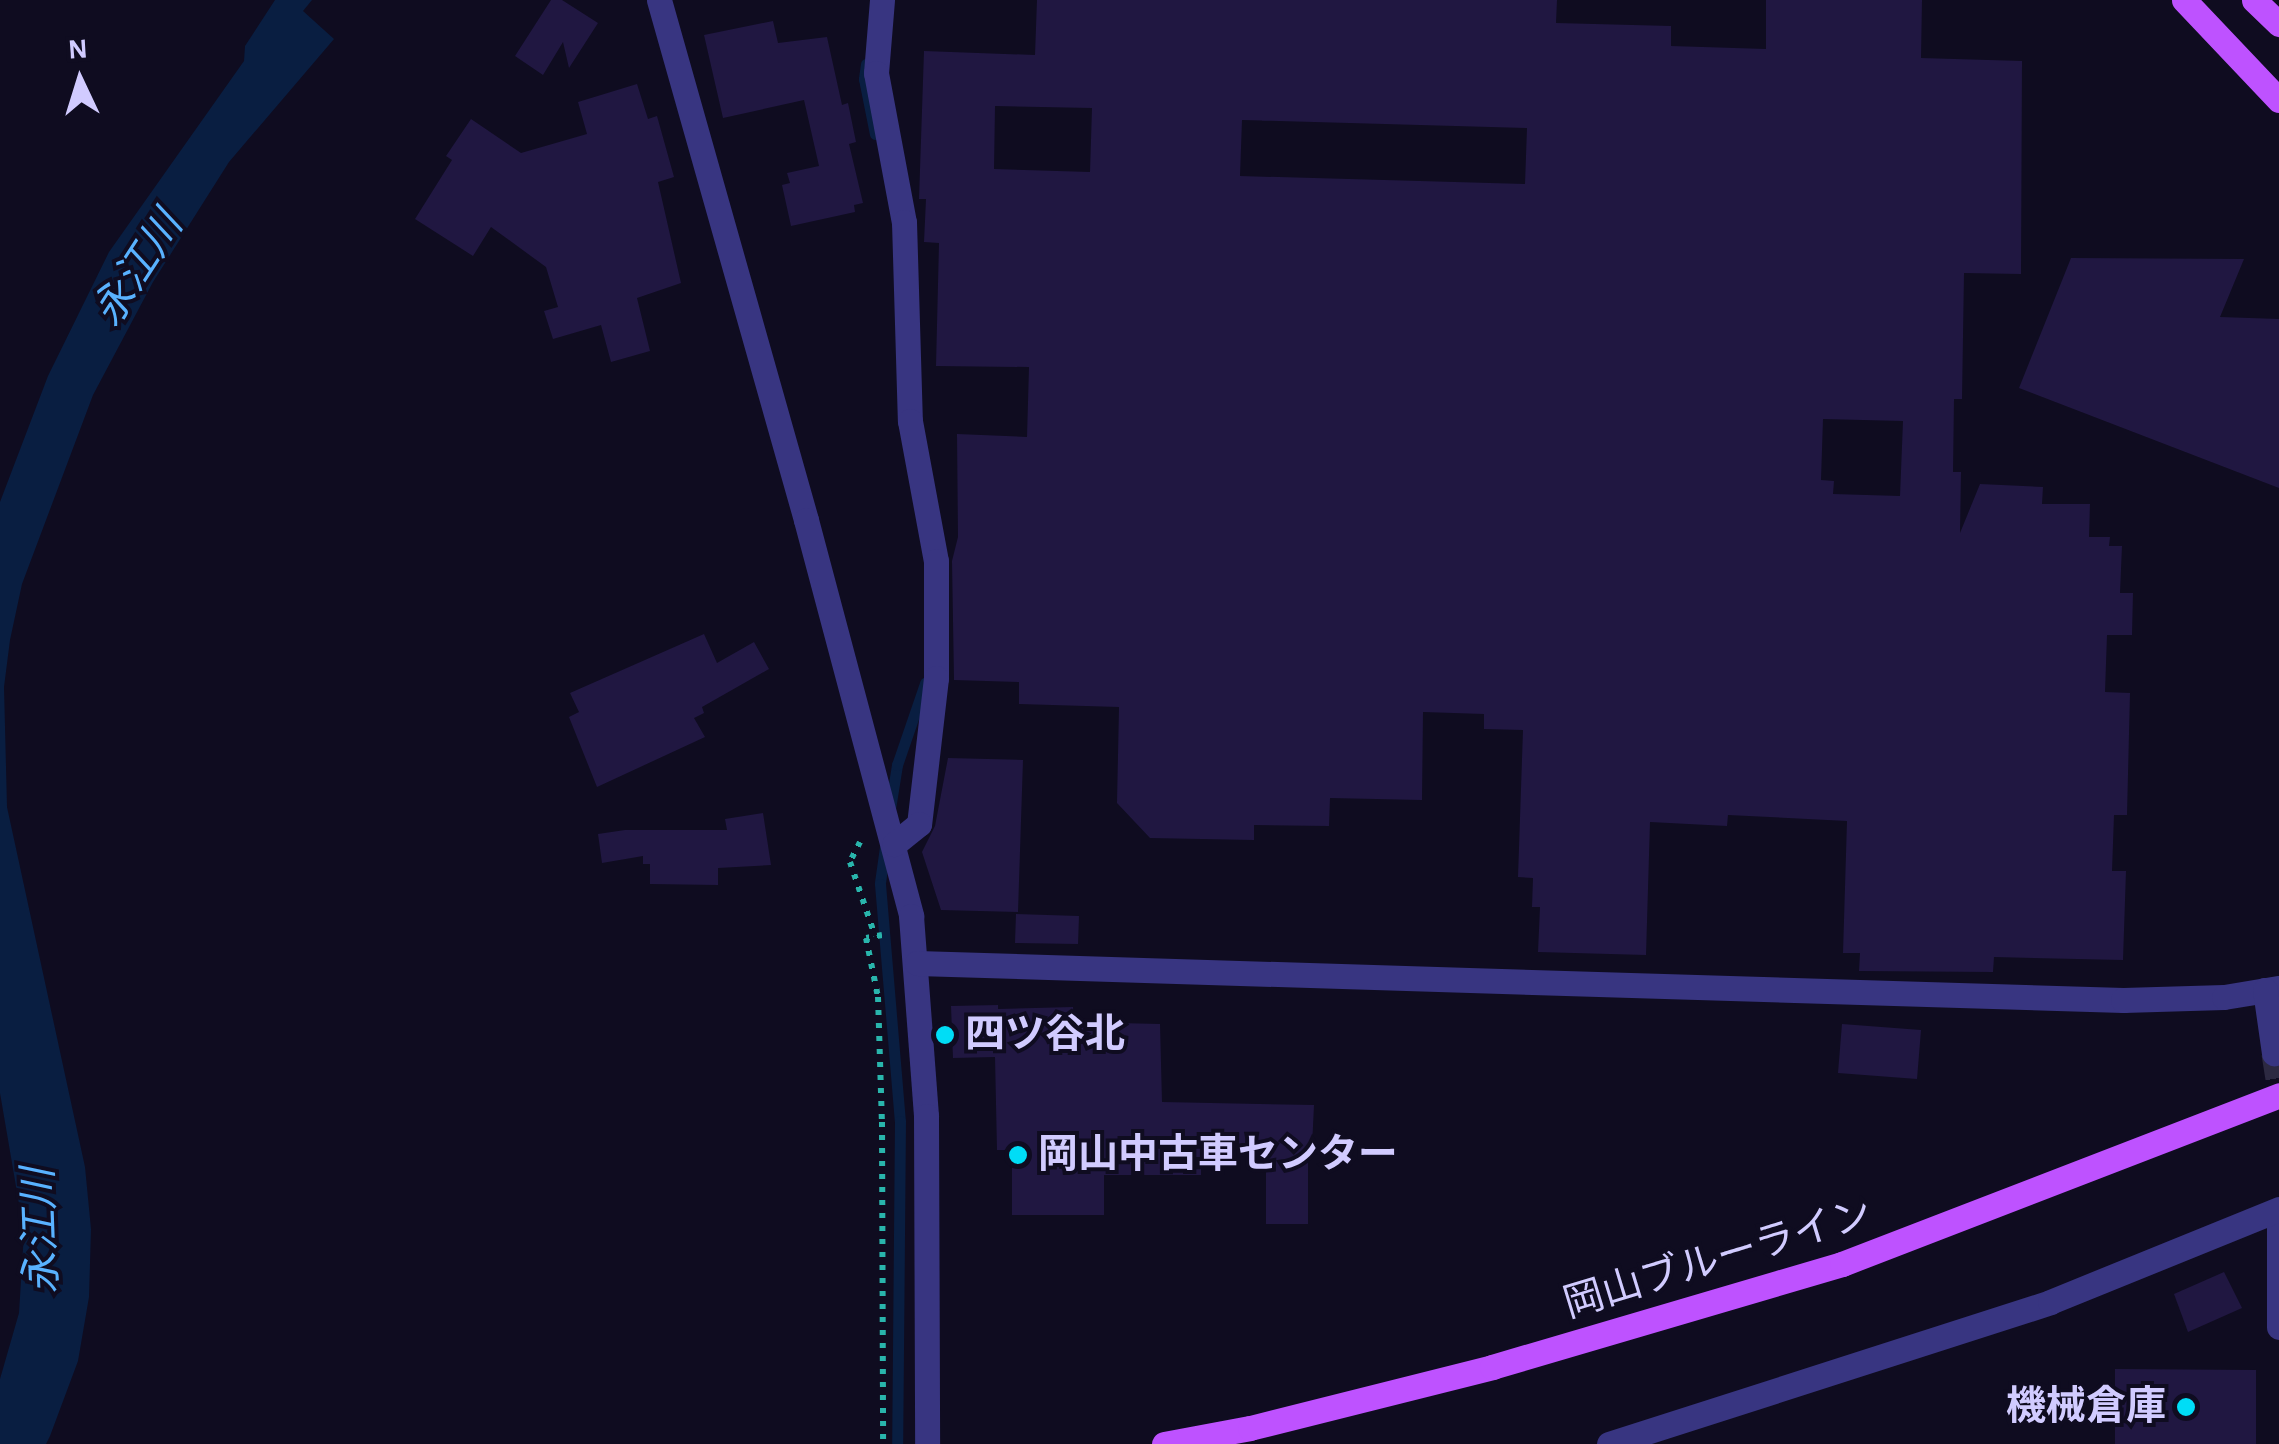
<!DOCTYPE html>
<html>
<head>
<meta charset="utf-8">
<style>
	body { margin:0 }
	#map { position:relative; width:2279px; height:1444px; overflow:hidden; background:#0f0c20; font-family:"Alegreya Sans","Noto Sans JP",sans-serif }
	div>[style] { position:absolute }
	.water>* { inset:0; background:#091e41 }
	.stream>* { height:11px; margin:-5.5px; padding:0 5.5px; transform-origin:5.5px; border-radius:5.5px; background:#091e41 }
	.building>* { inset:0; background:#201741 }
	.minor-tunnel>* { height:25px; margin-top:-12.5px; transform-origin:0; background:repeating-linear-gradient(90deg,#2c2941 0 25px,transparent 0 37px) }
	.path>* { height:6px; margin-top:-3px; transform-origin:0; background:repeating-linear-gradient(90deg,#29b5ac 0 5px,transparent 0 13px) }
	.minor>* { height:25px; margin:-12.5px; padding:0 12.5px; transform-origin:12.5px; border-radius:12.5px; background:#383581 }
	.major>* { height:25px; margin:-12.5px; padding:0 12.5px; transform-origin:12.5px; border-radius:12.5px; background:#be52ff }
	.dots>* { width:28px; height:28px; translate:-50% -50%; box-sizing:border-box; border:5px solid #0f0c20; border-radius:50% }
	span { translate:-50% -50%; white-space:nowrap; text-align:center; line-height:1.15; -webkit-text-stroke:8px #0f0c20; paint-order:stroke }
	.poi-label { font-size:40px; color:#d1cbff; font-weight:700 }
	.left { translate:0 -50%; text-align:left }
	.right { translate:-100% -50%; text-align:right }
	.street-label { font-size:40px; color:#d1cbff }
	.water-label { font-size:42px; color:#59b2ff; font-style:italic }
	.north { position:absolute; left:30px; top:30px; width:100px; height:100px; -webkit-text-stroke:8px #0f0c20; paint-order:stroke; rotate:356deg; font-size:28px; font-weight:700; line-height:40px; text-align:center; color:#d1cbff }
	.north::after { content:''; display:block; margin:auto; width:35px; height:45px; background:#d1cbff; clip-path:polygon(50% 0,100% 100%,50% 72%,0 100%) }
</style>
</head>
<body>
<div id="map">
	<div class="water">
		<div style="clip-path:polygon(275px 0,312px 0,303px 11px,334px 39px,229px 162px,153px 282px,93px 395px,22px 584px,10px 640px,4px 687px,7px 807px,85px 1167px,91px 1229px,89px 1297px,78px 1361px,50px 1436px,46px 1444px,0 1444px,0 1379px,19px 1313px,24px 1233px,0 1093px,0 502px,48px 376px,109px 252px,244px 61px,245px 46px)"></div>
	</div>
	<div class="stream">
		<div style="left:866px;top:64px;width:15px;rotate:98deg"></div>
		<div style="left:864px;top:79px;width:56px;rotate:78.7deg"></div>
		<div style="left:890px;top:809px;width:45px;rotate:-81deg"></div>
		<div style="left:897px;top:765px;width:87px;rotate:-71.1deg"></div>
		<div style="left:885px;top:847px;width:37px;rotate:98deg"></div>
		<div style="left:880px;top:884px;width:238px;rotate:85.2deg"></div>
		<div style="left:900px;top:1121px;width:323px;rotate:90.5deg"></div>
	</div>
	<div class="building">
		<div style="clip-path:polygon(551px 0,562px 0,598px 23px,569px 68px,563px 42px,543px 75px,515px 56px)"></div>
		<div style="clip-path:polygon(evenodd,1037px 0,1557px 0,1556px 23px,1671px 26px,1671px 46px,1766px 49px,1766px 0,1922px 0,1921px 58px,2022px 61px,2021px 274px,1964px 273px,1962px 399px,1954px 399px,1953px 472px,1961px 472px,1960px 533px,1980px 484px,2043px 487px,2042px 504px,2090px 504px,2089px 537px,2110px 537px,2109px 546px,2122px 546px,2120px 593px,2133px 593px,2132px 635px,2107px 635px,2105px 692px,2130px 693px,2127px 815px,2114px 815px,2112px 871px,2126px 871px,2123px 960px,1994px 957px,1993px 972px,1859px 971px,1860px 953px,1843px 953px,1847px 821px,1728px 815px,1727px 826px,1650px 822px,1646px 955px,1538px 952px,1540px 907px,1532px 907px,1533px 878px,1518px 877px,1523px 730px,1484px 729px,1484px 714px,1423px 712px,1422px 800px,1330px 798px,1329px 826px,1254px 825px,1254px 840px,1150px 838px,1117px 803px,1119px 707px,1019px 704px,1019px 682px,954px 680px,952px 561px,958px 537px,957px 434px,1027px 437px,1029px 367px,936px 366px,939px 243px,924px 242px,926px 199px,919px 199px,924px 51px,1035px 55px,1037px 0,995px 106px,1092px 108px,1090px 172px,994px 169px,995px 106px,1037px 0,1242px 120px,1527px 128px,1525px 184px,1240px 176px,1242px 120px,1037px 0,1823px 419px,1903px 421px,1900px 496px,1833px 494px,1834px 481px,1821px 480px,1823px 419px)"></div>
		<div style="clip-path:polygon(773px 21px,778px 43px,827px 37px,842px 105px,848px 103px,856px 142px,849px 144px,863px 203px,854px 205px,855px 212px,791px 226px,782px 185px,790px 183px,787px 173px,819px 166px,804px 100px,723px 118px,704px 35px)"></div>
		<div style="clip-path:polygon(637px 84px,648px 119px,657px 116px,674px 177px,658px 182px,681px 283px,637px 298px,650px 351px,611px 362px,601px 325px,553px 339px,544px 311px,558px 307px,546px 267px,491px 227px,473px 256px,415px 219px,452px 160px,446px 156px,471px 119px,521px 153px,587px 134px,578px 102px)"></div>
		<div style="clip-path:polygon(2071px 258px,2244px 259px,2220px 317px,2279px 319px,2279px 488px,2019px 388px)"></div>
		<div style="clip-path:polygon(704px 634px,717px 663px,754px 642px,769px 669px,702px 707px,704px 713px,694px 718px,705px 737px,597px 787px,569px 717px,579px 712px,570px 693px)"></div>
		<div style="clip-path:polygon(948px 758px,1023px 760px,1018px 912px,941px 910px,922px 852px,935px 826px)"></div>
		<div style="clip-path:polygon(763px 813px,771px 865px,718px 868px,718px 885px,650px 884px,650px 864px,643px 864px,643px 856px,602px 863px,598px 834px,625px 830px,727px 830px,725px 819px)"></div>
		<div style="clip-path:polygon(1016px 914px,1079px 916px,1078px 944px,1015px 943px)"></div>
		<div style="clip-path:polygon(998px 1005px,998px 1009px,1073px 1007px,1074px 1022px,1160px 1024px,1162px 1102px,1314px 1105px,1312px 1147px,1308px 1147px,1308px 1224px,1266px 1224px,1266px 1146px,1201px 1144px,1201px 1175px,1104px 1175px,1104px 1215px,1012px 1215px,1012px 1150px,997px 1150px,995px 1057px,953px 1058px,951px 1006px)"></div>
		<div style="clip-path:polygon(1842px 1024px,1921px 1030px,1917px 1079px,1838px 1073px)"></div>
		<div style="clip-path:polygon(2224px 1272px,2242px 1308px,2188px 1332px,2174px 1294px)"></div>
		<div style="clip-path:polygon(2115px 1369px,2256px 1370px,2256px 1444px,2115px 1444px)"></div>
	</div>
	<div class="minor-tunnel">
		<div style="left:2274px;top:1053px;width:32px;rotate:81deg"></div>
	</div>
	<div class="path">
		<div style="left:860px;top:842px;width:22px;rotate:117deg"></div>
		<div style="left:850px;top:862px;width:78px;rotate:71.3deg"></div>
		<div style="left:882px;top:935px;width:16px;rotate:169deg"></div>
		<div style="left:866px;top:938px;width:60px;rotate:78.5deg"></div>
		<div style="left:878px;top:997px;width:125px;rotate:88.2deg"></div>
		<div style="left:882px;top:1122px;width:322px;rotate:89.8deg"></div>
	</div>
	<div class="minor">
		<div style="left:659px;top:0;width:540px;rotate:74.21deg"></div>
		<div style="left:806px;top:520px;width:410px;rotate:75.1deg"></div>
		<div style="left:911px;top:916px;width:201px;rotate:85.7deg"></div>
		<div style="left:926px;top:1116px;width:328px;rotate:89.8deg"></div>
		<div style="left:882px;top:0;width:73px;rotate:94.7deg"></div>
		<div style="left:876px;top:73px;width:152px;rotate:79.4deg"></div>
		<div style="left:904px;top:222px;width:199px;rotate:88.3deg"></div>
		<div style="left:910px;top:421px;width:142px;rotate:79.5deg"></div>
		<div style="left:936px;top:561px;width:117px;rotate:90deg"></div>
		<div style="left:936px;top:678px;width:147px;rotate:96.6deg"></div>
		<div style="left:919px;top:824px;width:32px;rotate:141deg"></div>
		<div style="left:917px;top:963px;width:1207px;rotate:1.76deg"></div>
		<div style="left:2123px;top:1000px;width:101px;rotate:-1.7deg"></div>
		<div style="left:2224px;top:997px;width:56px;rotate:-9.3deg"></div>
		<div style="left:2265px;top:990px;width:64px;rotate:81.9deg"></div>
		<div style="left:2279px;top:1226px;width:101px;rotate:90deg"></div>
		<div style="left:1609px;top:1444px;width:463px;rotate:-17.8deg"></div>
		<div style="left:2050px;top:1302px;width:247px;rotate:-22.1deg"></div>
	</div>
	<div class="major">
		<div style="left:2184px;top:0;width:138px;rotate:46.5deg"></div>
		<div style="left:2254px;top:0;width:35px;rotate:44deg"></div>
		<div style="left:1164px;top:1444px;width:87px;rotate:-10.5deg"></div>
		<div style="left:1250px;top:1428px;width:250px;rotate:-14.1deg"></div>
		<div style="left:1492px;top:1367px;width:365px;rotate:-16.4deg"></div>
		<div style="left:1842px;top:1264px;width:469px;rotate:-21.1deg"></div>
	</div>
	<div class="dots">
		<div style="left:945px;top:1035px;background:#00ddf6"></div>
		<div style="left:1018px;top:1155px;background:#00ddf6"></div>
		<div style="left:2186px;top:1407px;background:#00ddf6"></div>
	</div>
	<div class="poi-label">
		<span class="left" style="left:965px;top:1035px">四ツ谷北</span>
		<span class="left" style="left:1038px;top:1155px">岡山中古車センター</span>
		<span class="right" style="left:2166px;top:1407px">機械倉庫</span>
	</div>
	<div class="street-label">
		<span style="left:1718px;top:1259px;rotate:-17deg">岡山ブルーライン</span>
	</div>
	<div class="water-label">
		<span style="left:138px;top:269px;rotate:-57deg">永江川</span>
		<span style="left:41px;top:1231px;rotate:-92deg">永江川</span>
	</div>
	<div class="north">N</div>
</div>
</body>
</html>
